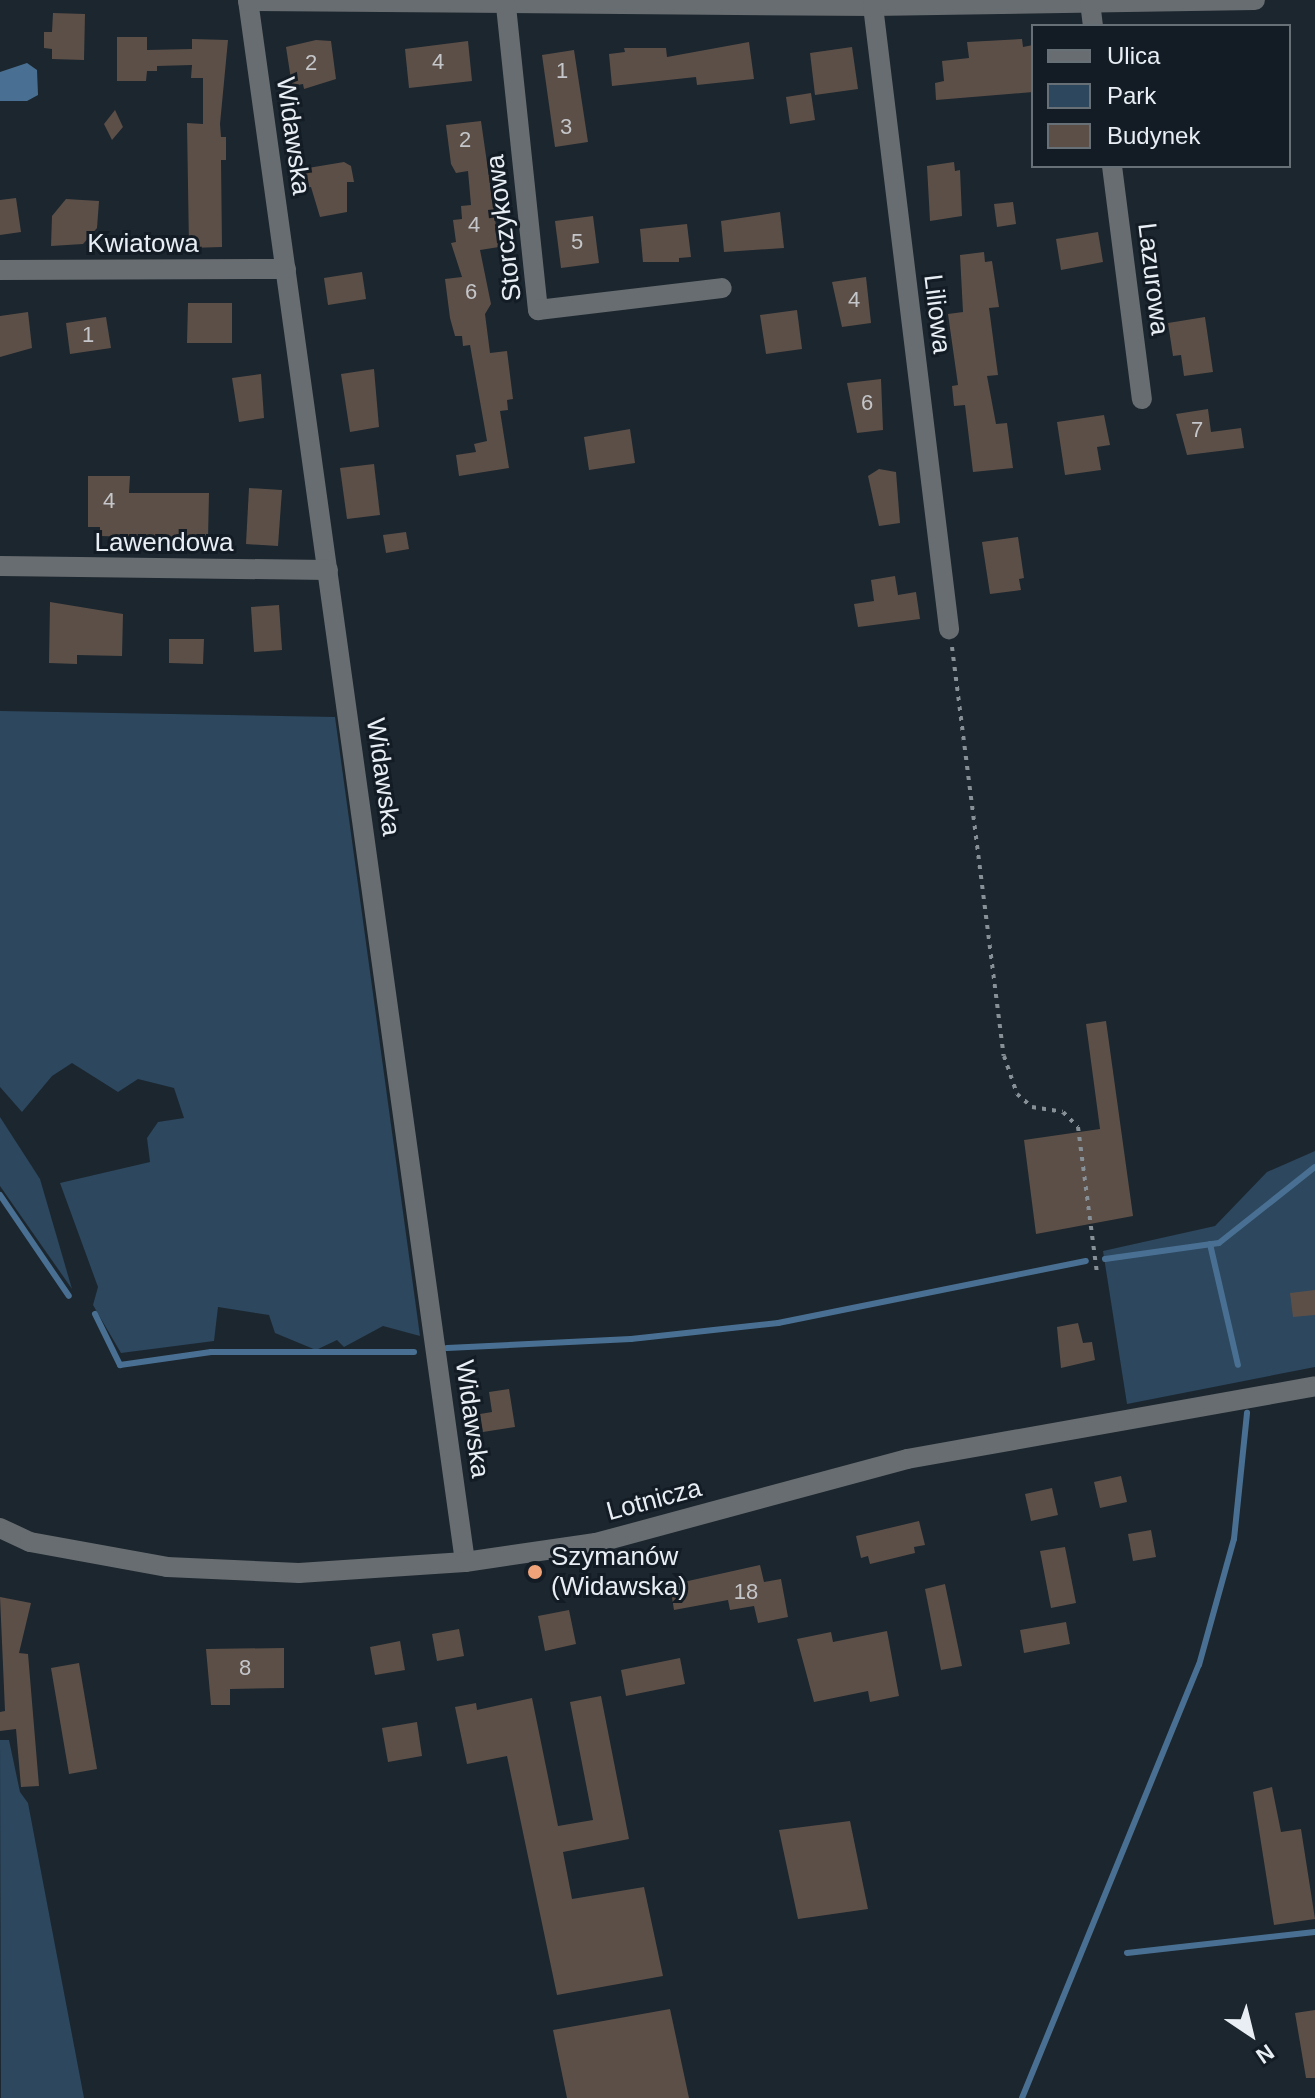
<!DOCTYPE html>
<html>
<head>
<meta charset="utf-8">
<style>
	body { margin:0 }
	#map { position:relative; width:1315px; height:2098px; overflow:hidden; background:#1c262e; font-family:Helvetica,sans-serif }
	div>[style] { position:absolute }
	.green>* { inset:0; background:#2c475e }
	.water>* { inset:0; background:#497092 }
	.stream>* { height:6px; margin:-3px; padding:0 3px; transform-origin:3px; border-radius:3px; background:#497092 }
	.building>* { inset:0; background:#5c4f48 }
	.path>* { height:4px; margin-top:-2px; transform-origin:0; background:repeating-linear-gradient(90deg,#889097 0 4px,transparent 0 10px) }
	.street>* { height:20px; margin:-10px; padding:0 10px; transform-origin:10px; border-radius:10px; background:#686d71 }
	.dots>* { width:22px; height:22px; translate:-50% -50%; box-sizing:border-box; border:4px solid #131c24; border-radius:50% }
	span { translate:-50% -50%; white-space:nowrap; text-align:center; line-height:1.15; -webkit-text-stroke:6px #131c24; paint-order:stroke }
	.number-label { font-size:22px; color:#c5c6c9 }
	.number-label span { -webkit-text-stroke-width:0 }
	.street-label { font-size:26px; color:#e8eef4 }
	.poi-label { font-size:26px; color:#e8eef4 }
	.left { translate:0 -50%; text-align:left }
	.legend { position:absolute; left:1031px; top:24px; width:260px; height:144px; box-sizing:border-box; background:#131c24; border:2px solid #687077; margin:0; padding:10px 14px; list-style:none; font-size:24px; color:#e8eef4 }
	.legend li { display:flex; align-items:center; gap:16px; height:40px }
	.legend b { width:40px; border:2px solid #687077 }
	.north { position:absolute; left:1211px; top:1994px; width:80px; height:80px; -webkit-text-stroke:6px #131c24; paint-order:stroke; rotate:145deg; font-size:22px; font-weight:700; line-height:32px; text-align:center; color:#e8eef4 }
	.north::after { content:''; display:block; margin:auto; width:28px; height:36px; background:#e8eef4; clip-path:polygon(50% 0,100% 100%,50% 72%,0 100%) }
</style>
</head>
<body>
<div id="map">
	<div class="green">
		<div style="clip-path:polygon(0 711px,335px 717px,420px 1336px,383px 1326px,344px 1347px,337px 1340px,316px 1350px,275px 1333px,269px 1315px,218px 1307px,214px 1341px,121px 1353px,93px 1305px,98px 1287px,60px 1183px,150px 1162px,147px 1138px,158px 1122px,184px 1118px,174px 1088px,138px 1079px,118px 1092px,72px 1063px,52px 1076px,22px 1112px,0 1087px)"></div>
		<div style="clip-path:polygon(0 1117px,40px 1179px,72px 1289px,0 1186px)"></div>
		<div style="clip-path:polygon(1315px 1151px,1315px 1367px,1127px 1404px,1103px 1251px,1215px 1226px,1267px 1172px)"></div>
		<div style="clip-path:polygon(0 1740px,9px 1740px,20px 1792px,28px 1803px,84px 2098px,1px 2098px)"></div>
	</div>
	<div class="water">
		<div style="clip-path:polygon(27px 63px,37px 70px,38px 95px,27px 101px,0 101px,0 72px)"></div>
	</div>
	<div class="stream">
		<div style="left:0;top:1195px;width:122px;rotate:55.7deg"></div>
		<div style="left:1210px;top:1244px;width:124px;rotate:77deg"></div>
		<div style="left:1105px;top:1259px;width:115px;rotate:-8deg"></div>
		<div style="left:1219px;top:1243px;width:122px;rotate:-38.4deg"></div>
		<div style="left:95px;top:1314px;width:57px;rotate:63.9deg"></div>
		<div style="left:120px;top:1365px;width:92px;rotate:-8.1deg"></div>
		<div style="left:211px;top:1352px;width:203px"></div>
		<div style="left:447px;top:1348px;width:184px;rotate:-2.8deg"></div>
		<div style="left:631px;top:1339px;width:148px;rotate:-6.2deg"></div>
		<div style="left:778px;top:1323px;width:314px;rotate:-11.4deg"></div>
		<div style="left:1127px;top:1953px;width:189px;rotate:-6.4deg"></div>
		<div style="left:1022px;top:2098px;width:468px;rotate:-67.8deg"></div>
		<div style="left:1199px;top:1665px;width:131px;rotate:-74.5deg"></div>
		<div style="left:1234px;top:1539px;width:127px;rotate:-84.1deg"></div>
	</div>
	<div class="building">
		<div style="clip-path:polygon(53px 13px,85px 14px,84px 60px,52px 59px,52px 49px,44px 48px,44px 32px,52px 32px)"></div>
		<div style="clip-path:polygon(117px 37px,147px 37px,147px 50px,192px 49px,192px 39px,228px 40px,220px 124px,221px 137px,226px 137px,226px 160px,221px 160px,222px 247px,189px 248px,187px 123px,203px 124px,203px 78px,191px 78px,192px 65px,157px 66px,157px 71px,147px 71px,146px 81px,117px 81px)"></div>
		<div style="clip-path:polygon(1022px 39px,1023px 47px,1033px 45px,1033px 92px,936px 100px,935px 83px,944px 81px,942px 61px,969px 58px,967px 42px)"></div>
		<div style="clip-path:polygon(316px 40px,331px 41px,336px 79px,304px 89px,303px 84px,292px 86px,286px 47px)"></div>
		<div style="clip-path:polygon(468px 41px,472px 81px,409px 88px,405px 49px)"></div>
		<div style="clip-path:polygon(749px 42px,754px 79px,697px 85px,696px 77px,612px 86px,609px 54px,625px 52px,624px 48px,666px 48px,667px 57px)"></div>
		<div style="clip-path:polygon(852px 47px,858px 89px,815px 95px,810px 53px)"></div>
		<div style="clip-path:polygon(574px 50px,588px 142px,555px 147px,542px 55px)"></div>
		<div style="clip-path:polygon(811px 93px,815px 120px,790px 124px,786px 97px)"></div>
		<div style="clip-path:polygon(115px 110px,123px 127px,112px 140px,104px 124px)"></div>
		<div style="clip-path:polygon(481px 121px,499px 247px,480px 250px,491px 304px,485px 314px,490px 353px,507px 351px,513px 399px,507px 400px,508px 410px,500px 411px,509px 468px,459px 476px,456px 455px,476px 452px,474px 444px,487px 441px,470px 345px,463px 346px,462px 336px,455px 336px,450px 318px,445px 279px,462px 277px,451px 243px,456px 242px,453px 220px,462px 219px,461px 206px,471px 205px,468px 171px,456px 173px,451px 164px,446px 125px)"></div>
		<div style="clip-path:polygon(344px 162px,351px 166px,354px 182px,347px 182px,347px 212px,320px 217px,311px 187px,302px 188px,300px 175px,308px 173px,308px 168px)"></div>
		<div style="clip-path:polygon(954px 162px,955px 171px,960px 170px,962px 216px,930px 221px,927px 166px)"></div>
		<div style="clip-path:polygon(16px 198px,21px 232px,0 235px,0 200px)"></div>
		<div style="clip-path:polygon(66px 199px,99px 201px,97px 228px,83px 244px,51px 246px,52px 216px)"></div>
		<div style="clip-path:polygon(1013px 202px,1016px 224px,997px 227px,994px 204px)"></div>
		<div style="clip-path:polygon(780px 212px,784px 248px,724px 252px,721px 221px)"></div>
		<div style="clip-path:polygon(593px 216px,599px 263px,561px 268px,555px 221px)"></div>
		<div style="clip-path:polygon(687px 224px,691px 257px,679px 258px,679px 262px,643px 262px,640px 229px)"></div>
		<div style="clip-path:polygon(1098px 232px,1103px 262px,1061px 270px,1056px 239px)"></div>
		<div style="clip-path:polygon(984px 252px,985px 262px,992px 261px,999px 307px,989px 308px,998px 375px,987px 376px,996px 424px,1007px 423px,1013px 468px,973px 472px,965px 405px,954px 406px,952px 386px,958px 385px,948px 314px,963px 312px,960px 255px)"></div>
		<div style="clip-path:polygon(362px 272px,366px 299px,328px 305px,324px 278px)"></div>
		<div style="clip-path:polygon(866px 277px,871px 323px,842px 327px,832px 282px)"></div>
		<div style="clip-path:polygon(188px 303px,232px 303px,232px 343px,187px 343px)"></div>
		<div style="clip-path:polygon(797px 310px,802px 349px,766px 354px,760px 315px)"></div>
		<div style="clip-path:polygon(28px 312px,32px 348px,0 357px,0 316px)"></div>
		<div style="clip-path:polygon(106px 317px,111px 348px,70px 354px,66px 323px)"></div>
		<div style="clip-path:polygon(1205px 317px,1213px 372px,1184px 376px,1181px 355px,1173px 356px,1168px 323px)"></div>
		<div style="clip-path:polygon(374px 369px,379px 427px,350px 432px,341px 374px)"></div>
		<div style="clip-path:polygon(261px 374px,264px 418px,239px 422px,232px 378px)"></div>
		<div style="clip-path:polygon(881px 379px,883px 430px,857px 433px,847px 383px)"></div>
		<div style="clip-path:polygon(1208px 409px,1211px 432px,1241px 428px,1244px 448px,1187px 455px,1176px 414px)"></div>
		<div style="clip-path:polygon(1104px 415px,1110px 445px,1097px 447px,1101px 470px,1065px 475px,1057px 422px)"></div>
		<div style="clip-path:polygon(630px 429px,635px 463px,589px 470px,584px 437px)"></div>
		<div style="clip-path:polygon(374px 464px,380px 515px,347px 519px,340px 468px)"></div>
		<div style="clip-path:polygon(879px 469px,896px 472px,900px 523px,879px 526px,868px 476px)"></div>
		<div style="clip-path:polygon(88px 476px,130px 476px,129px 493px,209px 493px,208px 539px,100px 536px,100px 527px,88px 527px)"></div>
		<div style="clip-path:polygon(249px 488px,282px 490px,278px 546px,246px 544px)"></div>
		<div style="clip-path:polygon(406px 532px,409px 549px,386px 553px,383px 535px)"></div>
		<div style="clip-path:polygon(1018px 537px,1024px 578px,1019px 579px,1021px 590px,990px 594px,982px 542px)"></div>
		<div style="clip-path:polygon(895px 576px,898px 595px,916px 592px,920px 619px,858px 627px,854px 604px,874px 601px,871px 580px)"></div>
		<div style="clip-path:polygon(50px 602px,123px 614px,122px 656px,77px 655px,77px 664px,49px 663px)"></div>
		<div style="clip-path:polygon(279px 605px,282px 650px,254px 652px,251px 607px)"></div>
		<div style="clip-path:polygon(169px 639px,204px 639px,203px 664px,169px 663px)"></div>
		<div style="clip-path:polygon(1106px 1021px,1133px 1216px,1036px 1234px,1024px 1140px,1100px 1129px,1086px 1024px)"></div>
		<div style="clip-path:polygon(1315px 1290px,1315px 1315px,1293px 1317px,1290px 1293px)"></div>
		<div style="clip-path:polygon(1078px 1323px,1083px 1343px,1092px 1342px,1095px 1360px,1061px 1368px,1057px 1327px)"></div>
		<div style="clip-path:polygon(509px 1389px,515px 1427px,483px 1432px,480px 1414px,492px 1412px,489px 1392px)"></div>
		<div style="clip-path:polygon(1121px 1476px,1127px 1502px,1100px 1508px,1094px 1482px)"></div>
		<div style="clip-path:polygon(1052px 1488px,1058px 1515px,1031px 1521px,1025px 1494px)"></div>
		<div style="clip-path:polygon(919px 1521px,925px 1545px,914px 1547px,915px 1553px,870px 1564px,868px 1556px,861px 1558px,856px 1536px)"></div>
		<div style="clip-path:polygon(1151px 1530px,1156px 1557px,1133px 1561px,1128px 1534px)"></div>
		<div style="clip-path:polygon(1065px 1547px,1076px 1603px,1051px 1608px,1040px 1551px)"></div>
		<div style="clip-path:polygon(760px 1565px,764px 1582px,781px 1579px,788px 1617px,758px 1623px,754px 1606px,730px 1610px,728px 1600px,674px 1610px,670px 1585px)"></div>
		<div style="clip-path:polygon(945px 1584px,962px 1666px,941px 1670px,925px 1589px)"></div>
		<div style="clip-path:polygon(0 1597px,31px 1603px,19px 1653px,28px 1654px,39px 1786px,21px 1787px,16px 1729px,0 1731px,0 1712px,5px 1711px)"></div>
		<div style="clip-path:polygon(569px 1610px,576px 1644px,545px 1651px,538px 1616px)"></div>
		<div style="clip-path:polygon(1066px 1622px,1070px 1644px,1024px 1653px,1020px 1630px)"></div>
		<div style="clip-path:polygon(459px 1629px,464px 1656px,437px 1661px,432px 1634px)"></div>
		<div style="clip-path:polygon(887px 1631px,899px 1696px,870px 1702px,868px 1691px,814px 1702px,797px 1639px,831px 1632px,833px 1642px)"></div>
		<div style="clip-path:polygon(400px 1641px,405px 1670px,375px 1675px,370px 1647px)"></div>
		<div style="clip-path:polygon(284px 1648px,284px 1688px,230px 1689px,230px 1705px,211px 1705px,206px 1649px)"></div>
		<div style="clip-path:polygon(680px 1658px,685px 1684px,626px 1696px,621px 1670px)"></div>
		<div style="clip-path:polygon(79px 1663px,97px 1769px,69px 1774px,51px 1668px)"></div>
		<div style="clip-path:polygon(601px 1696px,629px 1839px,563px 1852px,572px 1899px,644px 1887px,663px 1976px,557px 1995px,507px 1756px,467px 1764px,455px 1707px,476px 1703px,477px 1710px,532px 1698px,558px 1826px,593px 1820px,570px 1702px)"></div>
		<div style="clip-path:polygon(417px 1722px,422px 1756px,388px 1762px,382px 1728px)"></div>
		<div style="clip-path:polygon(1272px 1787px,1281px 1832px,1301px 1829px,1315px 1919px,1274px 1925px,1253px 1792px)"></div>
		<div style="clip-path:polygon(850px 1821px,868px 1909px,798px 1919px,779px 1830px)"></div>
		<div style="clip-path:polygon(670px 2009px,689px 2098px,567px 2098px,553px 2030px)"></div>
		<div style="clip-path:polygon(1315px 2010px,1315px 2078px,1306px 2078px,1295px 2013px)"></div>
	</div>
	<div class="path">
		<div style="left:952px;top:647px;width:412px;rotate:82.8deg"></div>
		<div style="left:1004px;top:1056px;width:40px;rotate:71.1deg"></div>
		<div style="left:1017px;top:1094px;width:20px;rotate:41deg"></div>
		<div style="left:1032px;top:1107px;width:31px;rotate:9deg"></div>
		<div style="left:1063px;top:1112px;width:21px;rotate:45deg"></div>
		<div style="left:1078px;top:1127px;width:147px;rotate:82.6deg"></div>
	</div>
	<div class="street">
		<div style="left:248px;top:0;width:1577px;rotate:82.09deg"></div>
		<div style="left:248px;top:1px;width:625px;rotate:0.46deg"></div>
		<div style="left:873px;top:6px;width:382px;rotate:-0.9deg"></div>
		<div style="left:1090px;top:2px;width:24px;rotate:83deg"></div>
		<div style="left:506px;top:6px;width:306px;rotate:84deg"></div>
		<div style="left:538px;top:310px;width:185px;rotate:-6.8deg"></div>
		<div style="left:873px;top:6px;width:628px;rotate:83.04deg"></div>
		<div style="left:1112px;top:166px;width:235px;rotate:82.7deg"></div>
		<div style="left:0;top:270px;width:286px;rotate:-0.2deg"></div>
		<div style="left:0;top:566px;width:328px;rotate:0.7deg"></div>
		<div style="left:0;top:1528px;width:33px;rotate:25deg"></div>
		<div style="left:30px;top:1542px;width:139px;rotate:10.3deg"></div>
		<div style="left:167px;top:1567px;width:132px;rotate:2.6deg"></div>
		<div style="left:299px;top:1573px;width:166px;rotate:-3.8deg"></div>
		<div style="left:465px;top:1562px;width:132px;rotate:-8.3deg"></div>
		<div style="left:596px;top:1543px;width:322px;rotate:-15.1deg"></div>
		<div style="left:907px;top:1459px;width:414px;rotate:-10.1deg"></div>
	</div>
	<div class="dots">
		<div style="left:535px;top:1572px;background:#f0a279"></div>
	</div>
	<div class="number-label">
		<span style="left:438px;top:62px">4</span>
		<span style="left:311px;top:63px">2</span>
		<span style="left:562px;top:71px">1</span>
		<span style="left:566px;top:127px">3</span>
		<span style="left:465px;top:140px">2</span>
		<span style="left:474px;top:225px">4</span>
		<span style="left:577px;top:242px">5</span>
		<span style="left:471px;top:292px">6</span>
		<span style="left:854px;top:300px">4</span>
		<span style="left:88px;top:335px">1</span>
		<span style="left:867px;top:403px">6</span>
		<span style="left:1197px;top:430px">7</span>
		<span style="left:109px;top:501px">4</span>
		<span style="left:746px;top:1592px">18</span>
		<span style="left:245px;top:1668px">8</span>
	</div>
	<div class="street-label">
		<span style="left:293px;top:136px;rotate:82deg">Widawska</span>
		<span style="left:504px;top:228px;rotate:-97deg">Storczykowa</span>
		<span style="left:143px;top:244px">Kwiatowa</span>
		<span style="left:1153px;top:279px;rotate:83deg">Lazurowa</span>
		<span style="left:937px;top:314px;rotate:83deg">Liliowa</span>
		<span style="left:164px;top:543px">Lawendowa</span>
		<span style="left:383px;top:777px;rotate:82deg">Widawska</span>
		<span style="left:472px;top:1419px;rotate:82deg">Widawska</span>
		<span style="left:654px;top:1500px;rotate:-15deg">Lotnicza</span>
	</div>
	<div class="poi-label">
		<span class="left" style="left:551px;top:1572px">Szymanów<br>(Widawska)</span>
	</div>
	<ul class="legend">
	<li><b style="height:10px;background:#686d71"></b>Ulica</li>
	<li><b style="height:22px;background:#2c475e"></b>Park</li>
	<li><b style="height:22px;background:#5c4f48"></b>Budynek</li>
	</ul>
	<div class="north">N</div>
</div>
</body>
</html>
